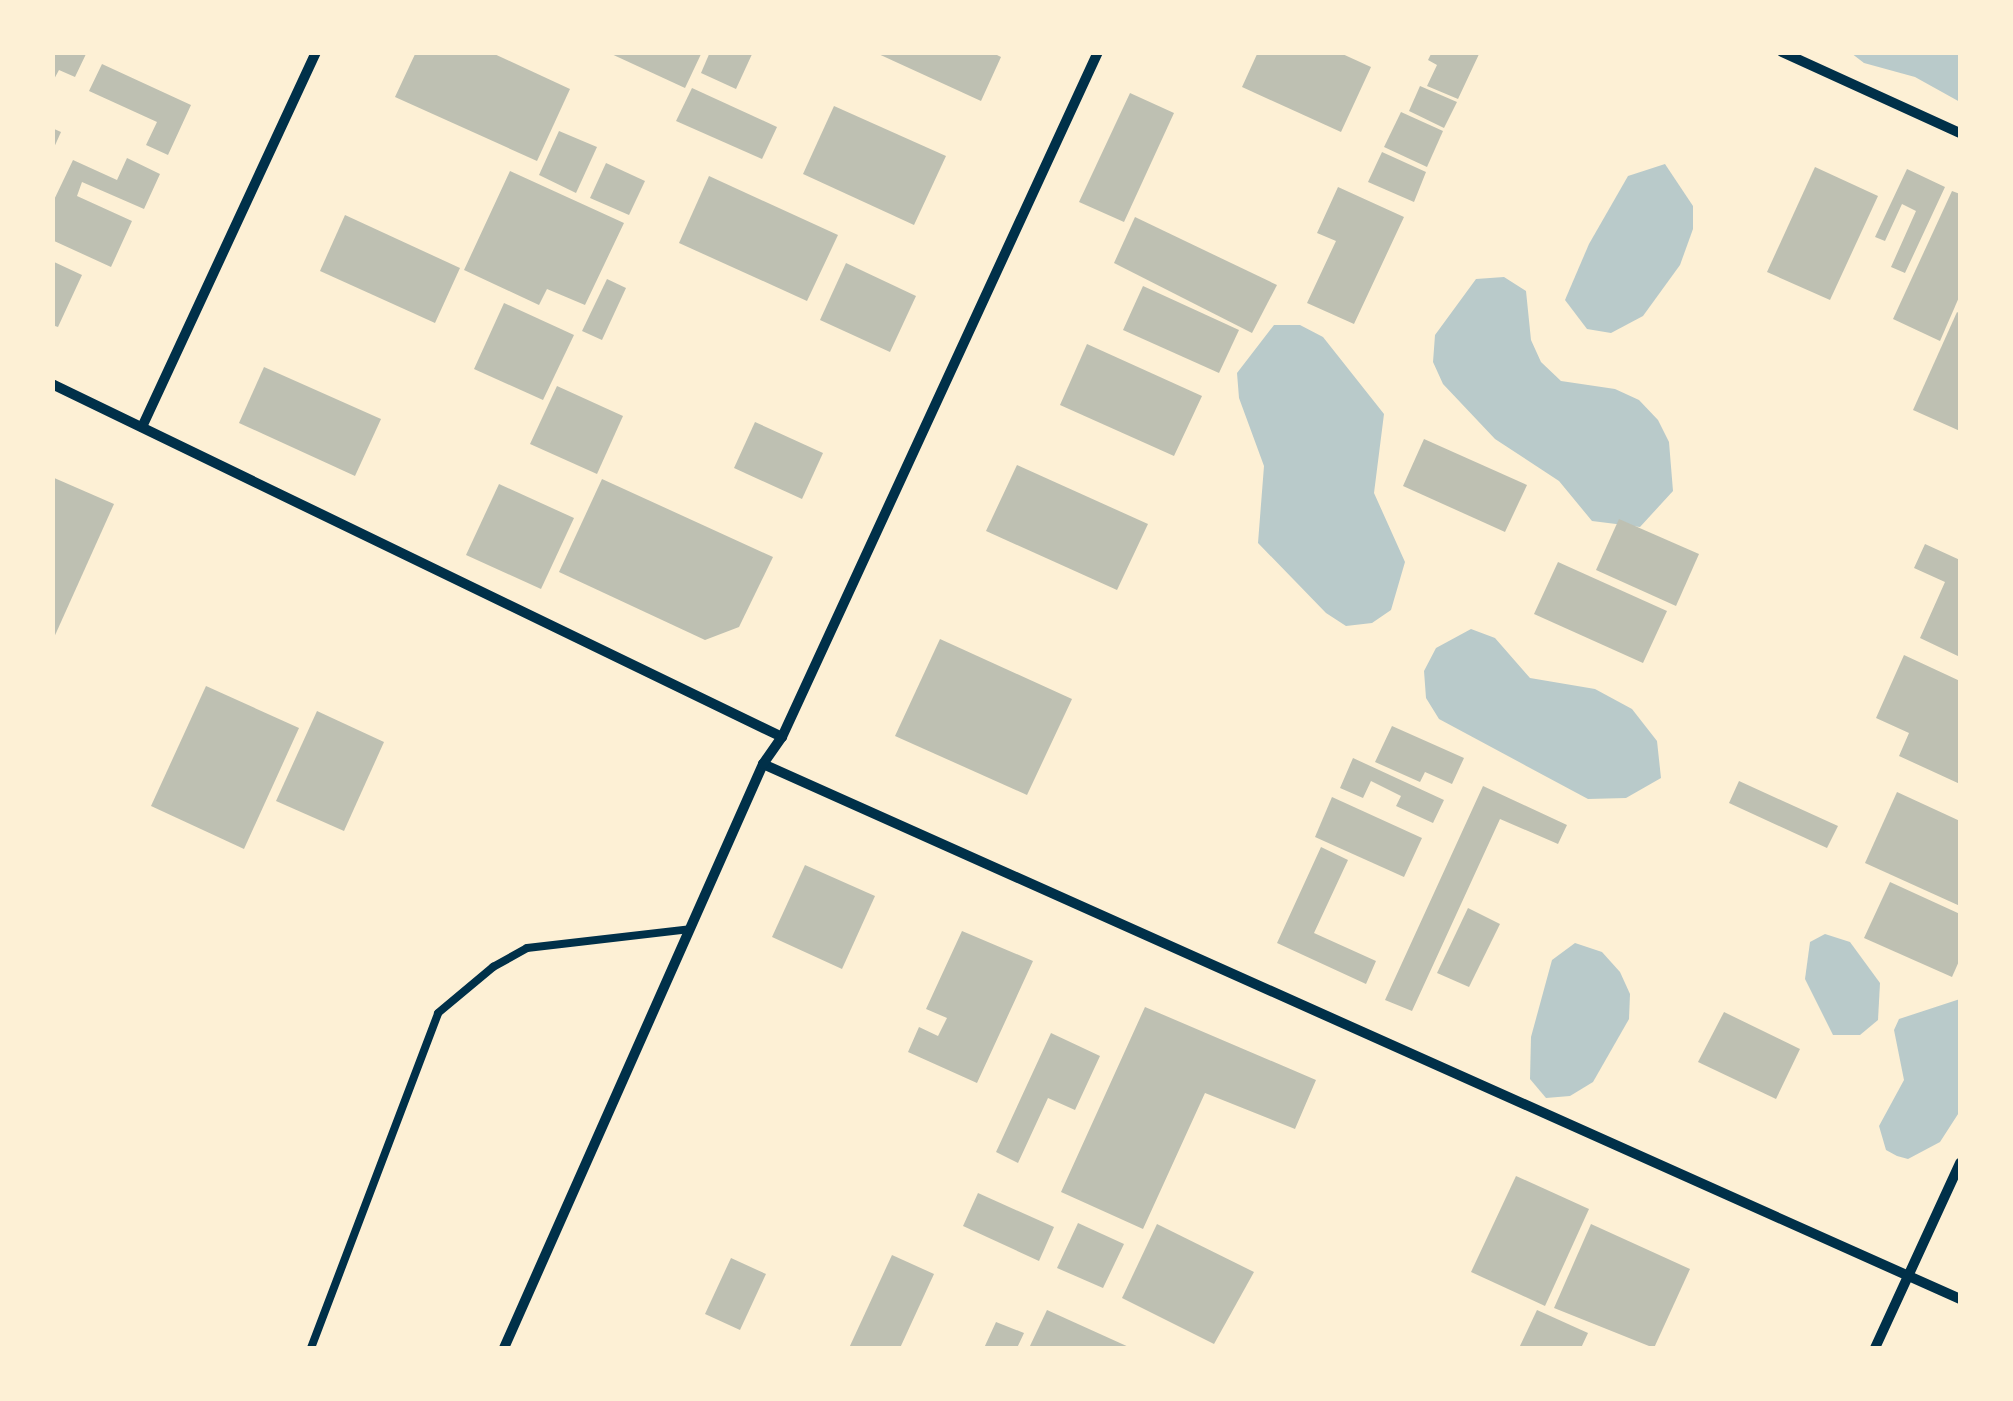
<!DOCTYPE html>
<html>
<head>
<meta charset="utf-8">
<style>
	body { margin:0 }
	#map { position:relative; width:2013px; height:1401px; overflow:hidden; background:#fdf0d5; font-family:Merriweather,serif }
	div>[style] { position:absolute }
	.green>* { inset:0; background:#b9caca }
	.building>* { inset:0; background:#bec0b2 }
	.service>* { height:8px; margin:-4px; padding:0 4px; transform-origin:4px; border-radius:4px; background:#003049 }
	.minor>* { height:10px; margin:-5px; padding:0 5px; transform-origin:5px; border-radius:5px; background:#003049 }
	span { translate:-50% -50%; white-space:nowrap; text-align:center; line-height:1.15; -webkit-text-stroke:10px #fdf0d5; paint-order:stroke }
	.frame { position:absolute; inset:0; border:55px solid #fdf0d5; pointer-events:none }
</style>
</head>
<body>
<div id="map">
	<div class="green">
		<div style="clip-path:polygon(1851px 53px,1960px 53px,1960px 102px,1915px 77px,1864px 63px)"></div>
		<div style="clip-path:polygon(1665px 164px,1693px 206px,1693px 229px,1680px 265px,1643px 316px,1611px 333px,1587px 329px,1565px 300px,1589px 244px,1628px 176px)"></div>
		<div style="clip-path:polygon(1504px 277px,1526px 291px,1531px 340px,1541px 362px,1561px 381px,1615px 389px,1639px 400px,1658px 420px,1669px 442px,1673px 491px,1640px 527px,1592px 521px,1559px 481px,1495px 439px,1443px 384px,1433px 362px,1435px 335px,1476px 279px)"></div>
		<div style="clip-path:polygon(1274px 325px,1300px 325px,1323px 337px,1384px 414px,1374px 493px,1405px 562px,1391px 610px,1372px 623px,1346px 626px,1326px 613px,1258px 543px,1264px 466px,1239px 398px,1237px 373px)"></div>
		<div style="clip-path:polygon(1471px 629px,1495px 638px,1530px 678px,1595px 689px,1632px 709px,1657px 741px,1661px 778px,1626px 798px,1588px 799px,1439px 719px,1426px 698px,1424px 671px,1436px 648px)"></div>
		<div style="clip-path:polygon(1825px 934px,1850px 942px,1880px 983px,1878px 1020px,1860px 1035px,1833px 1035px,1805px 979px,1810px 942px)"></div>
		<div style="clip-path:polygon(1575px 943px,1602px 952px,1620px 972px,1630px 994px,1629px 1019px,1593px 1082px,1570px 1096px,1546px 1098px,1530px 1079px,1531px 1037px,1552px 960px)"></div>
		<div style="clip-path:polygon(1960px 999px,1960px 1111px,1940px 1142px,1908px 1159px,1897px 1156px,1886px 1150px,1879px 1126px,1904px 1080px,1894px 1030px,1899px 1019px)"></div>
	</div>
	<div class="building">
		<div style="clip-path:polygon(52px 52px,84px 52px,86px 54px,75px 77px,59px 70px,52px 83px)"></div>
		<div style="clip-path:polygon(416px 52px,490px 52px,570px 89px,537px 161px,395px 97px)"></div>
		<div style="clip-path:polygon(607px 52px,702px 52px,685px 88px)"></div>
		<div style="clip-path:polygon(710px 52px,753px 52px,736px 89px,701px 73px)"></div>
		<div style="clip-path:polygon(874px 52px,991px 52px,1001px 57px,981px 101px)"></div>
		<div style="clip-path:polygon(1258px 52px,1338px 52px,1371px 67px,1341px 132px,1242px 87px)"></div>
		<div style="clip-path:polygon(1432px 52px,1480px 52px,1458px 99px,1427px 86px,1437px 65px,1428px 60px)"></div>
		<div style="clip-path:polygon(102px 64px,191px 105px,168px 155px,146px 145px,157px 122px,89px 91px)"></div>
		<div style="clip-path:polygon(1420px 86px,1457px 102px,1444px 128px,1409px 111px)"></div>
		<div style="clip-path:polygon(692px 88px,777px 127px,762px 159px,676px 121px)"></div>
		<div style="clip-path:polygon(1130px 93px,1174px 113px,1124px 222px,1079px 202px)"></div>
		<div style="clip-path:polygon(834px 106px,946px 156px,914px 225px,803px 174px)"></div>
		<div style="clip-path:polygon(1401px 112px,1443px 131px,1427px 167px,1384px 147px)"></div>
		<div style="clip-path:polygon(52px 128px,61px 132px,52px 152px)"></div>
		<div style="clip-path:polygon(559px 131px,597px 147px,576px 193px,539px 175px)"></div>
		<div style="clip-path:polygon(1382px 152px,1426px 172px,1414px 202px,1368px 182px)"></div>
		<div style="clip-path:polygon(127px 158px,160px 174px,144px 209px,82px 182px,77px 196px,132px 221px,111px 267px,52px 240px,52px 204px,73px 160px,117px 180px)"></div>
		<div style="clip-path:polygon(606px 163px,645px 181px,629px 215px,590px 198px)"></div>
		<div style="clip-path:polygon(1815px 167px,1878px 196px,1830px 300px,1767px 272px)"></div>
		<div style="clip-path:polygon(1907px 169px,1945px 187px,1905px 273px,1891px 267px,1916px 211px,1902px 204px,1885px 241px,1875px 237px)"></div>
		<div style="clip-path:polygon(510px 171px,624px 223px,585px 305px,547px 289px,539px 305px,464px 270px)"></div>
		<div style="clip-path:polygon(709px 176px,838px 235px,807px 301px,679px 243px)"></div>
		<div style="clip-path:polygon(1338px 187px,1404px 217px,1354px 324px,1307px 303px,1336px 241px,1317px 233px)"></div>
		<div style="clip-path:polygon(1952px 191px,1960px 194px,1960px 295px,1940px 341px,1893px 319px)"></div>
		<div style="clip-path:polygon(345px 215px,460px 268px,435px 323px,320px 271px)"></div>
		<div style="clip-path:polygon(1135px 217px,1277px 285px,1252px 333px,1114px 263px)"></div>
		<div style="clip-path:polygon(52px 261px,82px 275px,58px 327px,52px 325px)"></div>
		<div style="clip-path:polygon(846px 263px,916px 296px,890px 352px,820px 320px)"></div>
		<div style="clip-path:polygon(607px 279px,626px 288px,602px 340px,582px 331px)"></div>
		<div style="clip-path:polygon(1143px 286px,1239px 330px,1219px 373px,1123px 330px)"></div>
		<div style="clip-path:polygon(504px 303px,574px 335px,543px 400px,474px 369px)"></div>
		<div style="clip-path:polygon(1957px 312px,1960px 314px,1960px 431px,1913px 410px)"></div>
		<div style="clip-path:polygon(1087px 344px,1202px 396px,1174px 456px,1060px 405px)"></div>
		<div style="clip-path:polygon(264px 367px,381px 419px,355px 476px,239px 423px)"></div>
		<div style="clip-path:polygon(557px 386px,623px 416px,597px 474px,530px 444px)"></div>
		<div style="clip-path:polygon(755px 422px,823px 453px,802px 499px,734px 468px)"></div>
		<div style="clip-path:polygon(1424px 439px,1527px 485px,1505px 532px,1403px 486px)"></div>
		<div style="clip-path:polygon(1017px 465px,1148px 524px,1117px 590px,986px 531px)"></div>
		<div style="clip-path:polygon(52px 477px,114px 504px,52px 642px)"></div>
		<div style="clip-path:polygon(602px 479px,773px 557px,739px 627px,705px 640px,559px 572px)"></div>
		<div style="clip-path:polygon(499px 484px,574px 518px,541px 589px,466px 555px)"></div>
		<div style="clip-path:polygon(1619px 519px,1699px 554px,1676px 606px,1596px 570px)"></div>
		<div style="clip-path:polygon(1925px 544px,1960px 560px,1960px 657px,1920px 638px,1945px 582px,1914px 568px)"></div>
		<div style="clip-path:polygon(1558px 562px,1667px 611px,1643px 663px,1534px 614px)"></div>
		<div style="clip-path:polygon(940px 639px,1072px 699px,1027px 795px,895px 736px)"></div>
		<div style="clip-path:polygon(1904px 655px,1960px 681px,1960px 784px,1899px 756px,1909px 733px,1876px 718px)"></div>
		<div style="clip-path:polygon(206px 686px,299px 728px,244px 849px,151px 806px)"></div>
		<div style="clip-path:polygon(317px 711px,384px 742px,344px 831px,276px 801px)"></div>
		<div style="clip-path:polygon(1392px 726px,1464px 758px,1452px 784px,1425px 772px,1420px 782px,1375px 762px)"></div>
		<div style="clip-path:polygon(1353px 758px,1444px 800px,1433px 823px,1396px 806px,1401px 796px,1371px 781px,1363px 798px,1340px 788px)"></div>
		<div style="clip-path:polygon(1739px 781px,1838px 826px,1827px 848px,1729px 803px)"></div>
		<div style="clip-path:polygon(1483px 786px,1567px 825px,1558px 844px,1500px 819px,1412px 1011px,1385px 1000px)"></div>
		<div style="clip-path:polygon(1897px 792px,1960px 821px,1960px 906px,1865px 863px)"></div>
		<div style="clip-path:polygon(1332px 797px,1422px 838px,1404px 877px,1315px 837px)"></div>
		<div style="clip-path:polygon(1321px 847px,1348px 860px,1314px 933px,1376px 961px,1366px 984px,1277px 943px)"></div>
		<div style="clip-path:polygon(805px 865px,875px 896px,842px 969px,772px 937px)"></div>
		<div style="clip-path:polygon(1890px 882px,1960px 914px,1960px 959px,1952px 977px,1864px 938px)"></div>
		<div style="clip-path:polygon(1468px 908px,1500px 924px,1469px 987px,1437px 973px)"></div>
		<div style="clip-path:polygon(962px 931px,1033px 961px,977px 1083px,908px 1052px,919px 1027px,938px 1036px,947px 1018px,926px 1009px)"></div>
		<div style="clip-path:polygon(1145px 1007px,1316px 1080px,1295px 1129px,1205px 1093px,1143px 1229px,1061px 1192px)"></div>
		<div style="clip-path:polygon(1724px 1012px,1800px 1049px,1776px 1099px,1698px 1062px)"></div>
		<div style="clip-path:polygon(1051px 1033px,1100px 1056px,1075px 1110px,1048px 1098px,1018px 1163px,996px 1152px)"></div>
		<div style="clip-path:polygon(1516px 1176px,1589px 1209px,1545px 1306px,1471px 1272px)"></div>
		<div style="clip-path:polygon(978px 1193px,1054px 1227px,1039px 1261px,963px 1226px)"></div>
		<div style="clip-path:polygon(1078px 1223px,1124px 1244px,1103px 1288px,1057px 1268px)"></div>
		<div style="clip-path:polygon(1157px 1224px,1254px 1272px,1214px 1344px,1122px 1298px)"></div>
		<div style="clip-path:polygon(1591px 1224px,1690px 1269px,1654px 1348px,1554px 1308px)"></div>
		<div style="clip-path:polygon(892px 1255px,934px 1274px,900px 1348px,849px 1348px)"></div>
		<div style="clip-path:polygon(731px 1258px,766px 1274px,740px 1330px,705px 1314px)"></div>
		<div style="clip-path:polygon(1047px 1310px,1131px 1348px,1029px 1348px)"></div>
		<div style="clip-path:polygon(1537px 1310px,1588px 1333px,1581px 1348px,1519px 1348px)"></div>
		<div style="clip-path:polygon(996px 1322px,1024px 1333px,1017px 1348px,984px 1348px)"></div>
	</div>
	<div class="service">
		<div style="left:311px;top:1348px;width:358px;rotate:-69.2deg"></div>
		<div style="left:438px;top:1013px;width:72px;rotate:-39.9deg"></div>
		<div style="left:493px;top:967px;width:39px;rotate:-29deg"></div>
		<div style="left:527px;top:948px;width:164px;rotate:-6.6deg"></div>
	</div>
	<div class="minor">
		<div style="left:1782px;top:52px;width:196px;rotate:24.5deg"></div>
		<div style="left:52px;top:384px;width:811px;rotate:25.81deg"></div>
		<div style="left:142px;top:427px;width:413px;rotate:-65.1deg"></div>
		<div style="left:763px;top:764px;width:1311px;rotate:24.08deg"></div>
		<div style="left:504px;top:1348px;width:639px;rotate:-66.08deg"></div>
		<div style="left:763px;top:764px;width:33px;rotate:-55deg"></div>
		<div style="left:782px;top:737px;width:754px;rotate:-65.24deg"></div>
		<div style="left:1875px;top:1348px;width:204px;rotate:-65.3deg"></div>
	</div>
	<div class="frame"></div>
</div>
</body>
</html>
